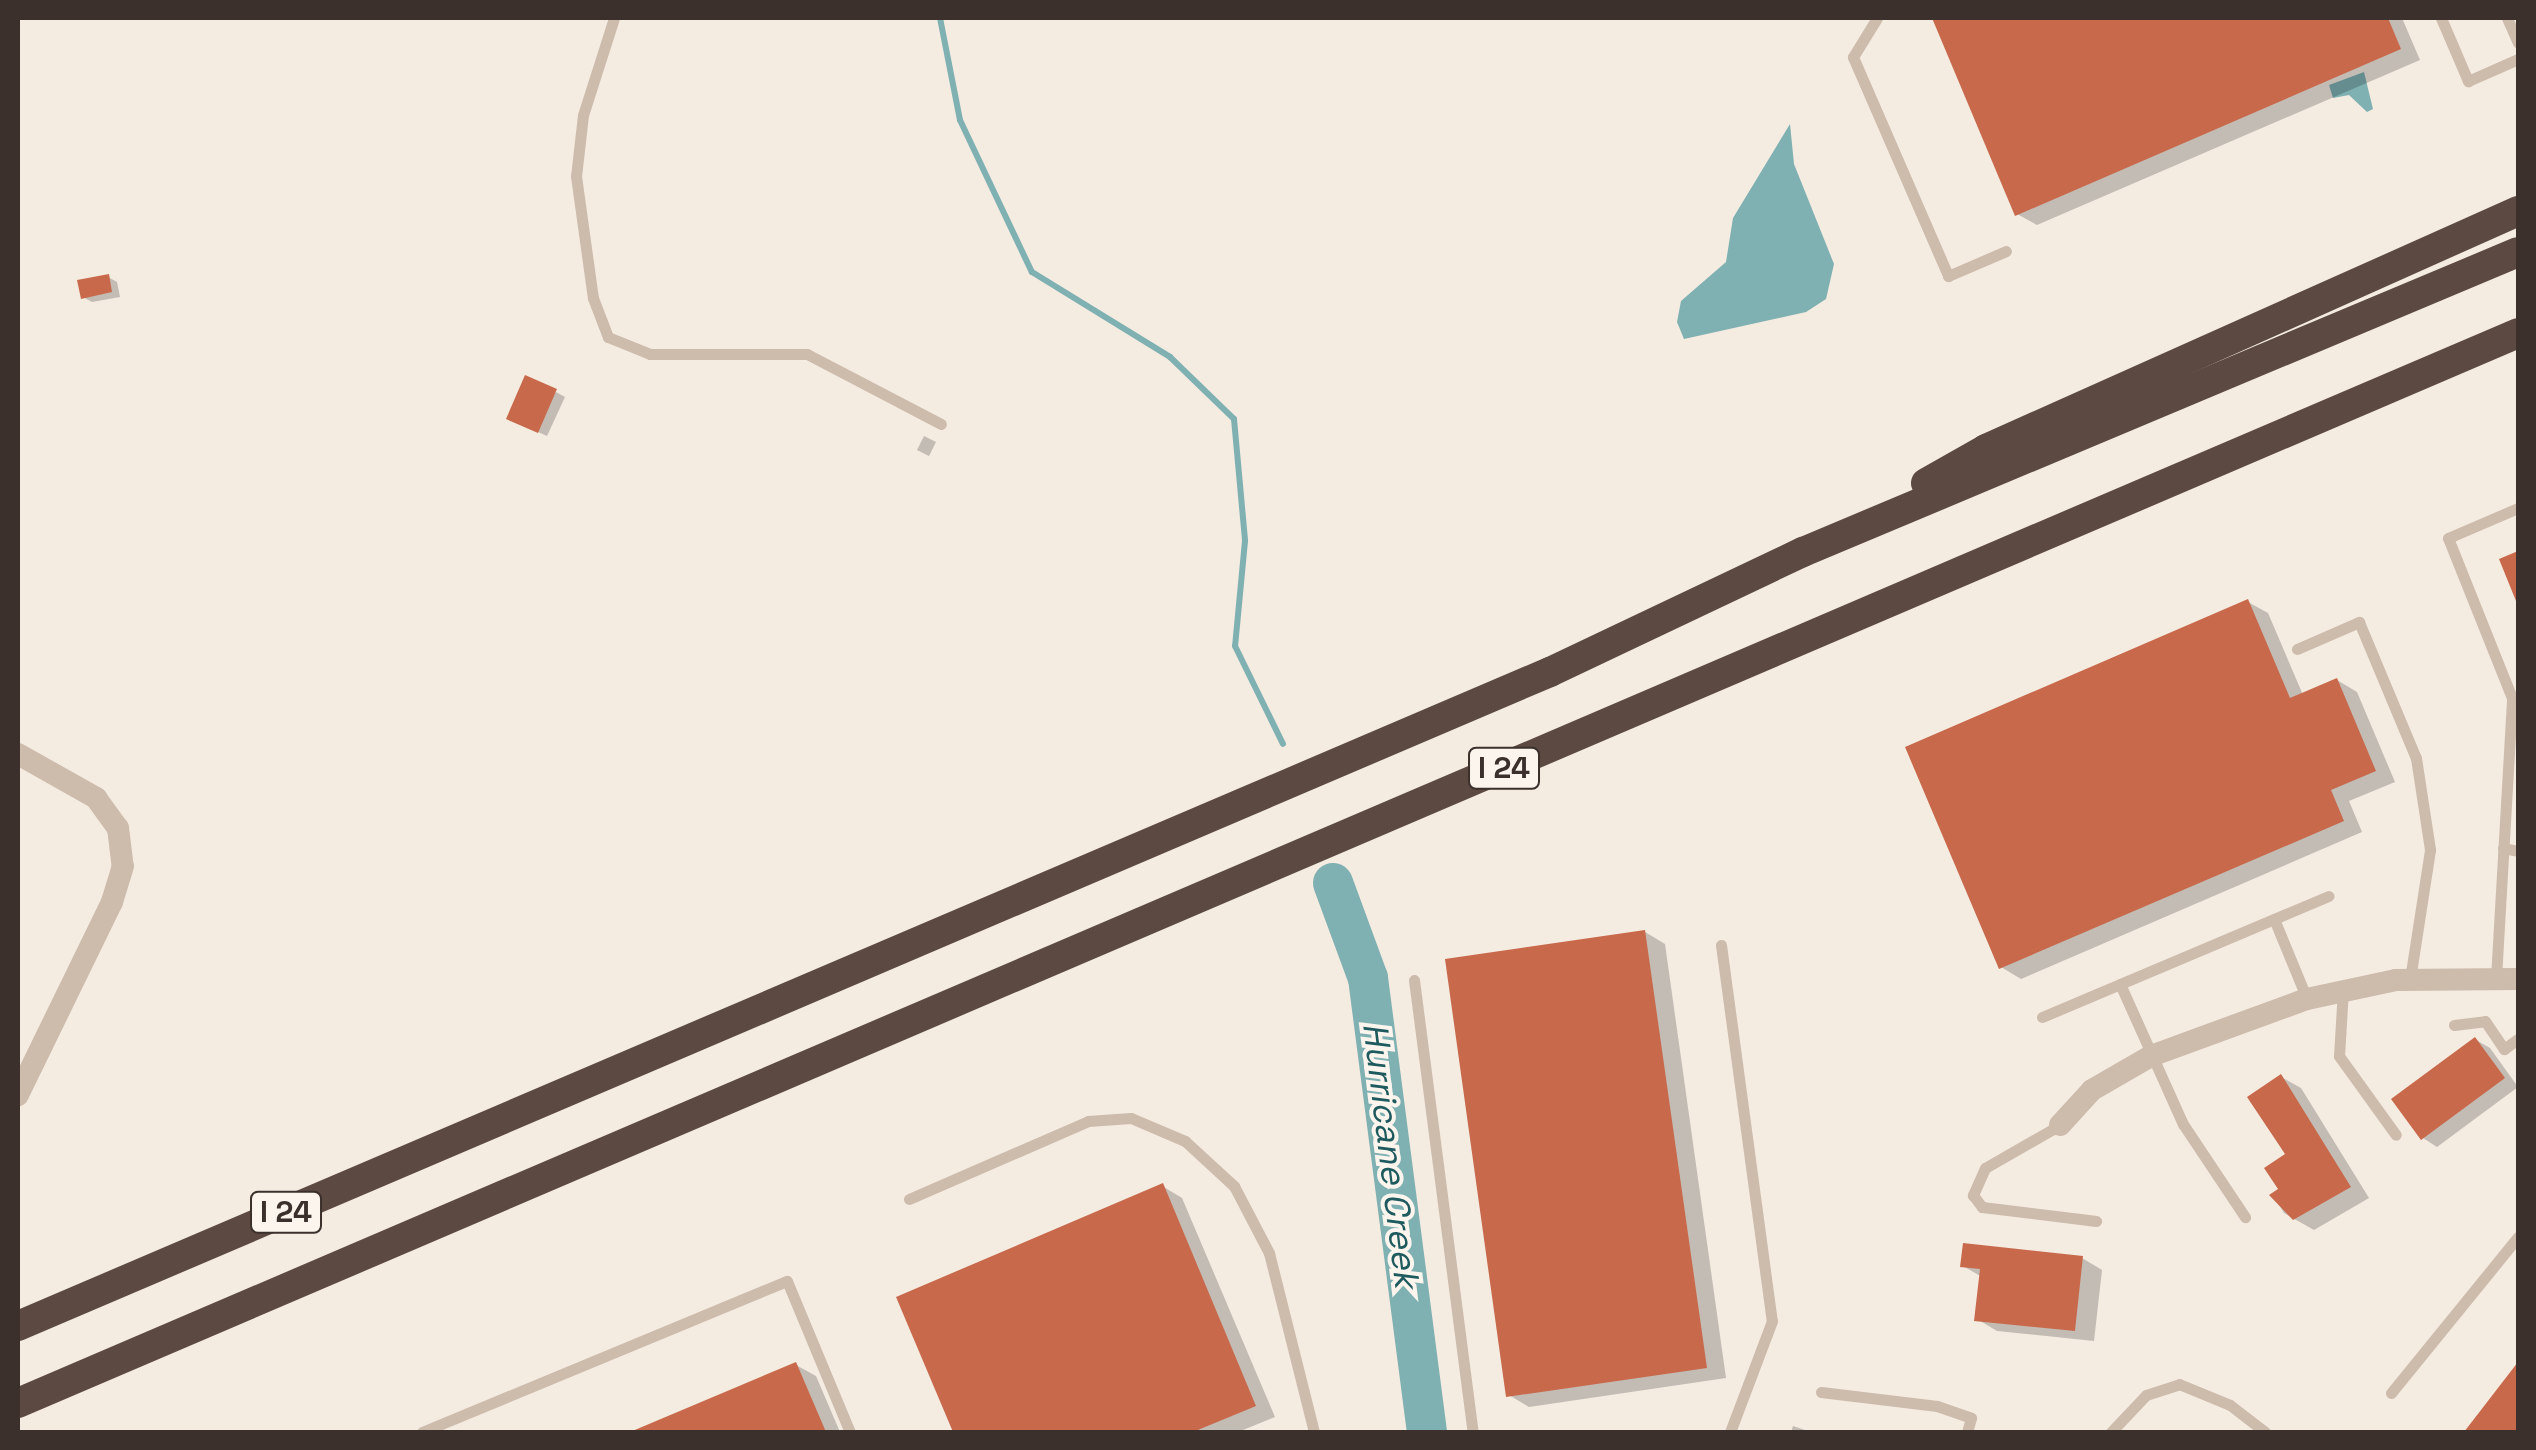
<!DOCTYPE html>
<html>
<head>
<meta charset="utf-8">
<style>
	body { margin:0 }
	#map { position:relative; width:2536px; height:1450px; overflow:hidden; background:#f4ebe1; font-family:"Space Grotesk",sans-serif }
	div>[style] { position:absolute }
	.water>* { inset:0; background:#7fb0b2 }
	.shadow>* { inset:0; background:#0003 }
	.stream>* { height:6px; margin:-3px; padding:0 3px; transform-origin:3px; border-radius:3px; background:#7fb0b2 }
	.river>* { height:40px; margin:-20px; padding:0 20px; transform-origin:20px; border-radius:20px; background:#7fb0b2 }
	.building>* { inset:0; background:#c8694b }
	.lane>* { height:11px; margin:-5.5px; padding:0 5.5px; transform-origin:5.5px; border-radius:5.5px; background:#cdbbac }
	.street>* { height:22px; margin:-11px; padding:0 11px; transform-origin:11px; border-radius:11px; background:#cdbbac }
	.highway>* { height:30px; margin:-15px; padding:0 15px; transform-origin:15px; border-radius:15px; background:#5c4a42 }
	span { translate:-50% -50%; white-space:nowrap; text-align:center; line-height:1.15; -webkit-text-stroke:8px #fbf5ee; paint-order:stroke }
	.shield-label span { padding:2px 8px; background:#fbf5ee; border:2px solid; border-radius:8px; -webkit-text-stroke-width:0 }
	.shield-label { font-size:30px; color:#3b302b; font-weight:700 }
	.water-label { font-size:35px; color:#1f5a5e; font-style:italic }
	.frame { position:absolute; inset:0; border:20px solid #3b302b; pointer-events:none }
</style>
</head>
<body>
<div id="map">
	<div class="water">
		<div style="clip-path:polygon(2364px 72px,2373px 109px,2367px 112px,2349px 95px,2333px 98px,2329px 85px)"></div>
		<div style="clip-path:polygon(1790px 124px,1794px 164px,1834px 264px,1826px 299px,1806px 312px,1684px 339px,1677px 322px,1681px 301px,1726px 262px,1733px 218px)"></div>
	</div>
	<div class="shadow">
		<div style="clip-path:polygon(1934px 18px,2402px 18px,2420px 60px,2037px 225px,2017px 214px)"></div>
		<div style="clip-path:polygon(108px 277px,117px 282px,120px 297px,92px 302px,83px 297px)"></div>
		<div style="clip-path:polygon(556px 392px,565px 397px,547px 436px,518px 423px)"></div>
		<div style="clip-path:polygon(924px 436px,936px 442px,929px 456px,917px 450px)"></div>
		<div style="clip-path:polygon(2248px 602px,2268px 613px,2303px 695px,2337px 680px,2357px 692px,2395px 782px,2349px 801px,2362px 832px,2021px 979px,2001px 967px)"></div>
		<div style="clip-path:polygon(1645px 932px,1665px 944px,1726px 1378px,1529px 1407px,1509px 1395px)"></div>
		<div style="clip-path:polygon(2476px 1040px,2490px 1048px,2518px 1087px,2437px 1147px,2423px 1138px)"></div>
		<div style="clip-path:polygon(2281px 1077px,2301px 1088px,2369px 1198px,2314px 1230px,2284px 1213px,2273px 1195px,2281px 1190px,2289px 1154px)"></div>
		<div style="clip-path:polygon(1162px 1186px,1182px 1198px,1275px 1417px,1238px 1432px,956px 1432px,900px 1298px)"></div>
		<div style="clip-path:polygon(2082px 1258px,2102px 1270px,2094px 1341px,1997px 1331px,1977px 1319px,1982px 1277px,1963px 1266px)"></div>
		<div style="clip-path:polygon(796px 1365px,816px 1376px,840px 1432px,636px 1432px)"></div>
		<div style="clip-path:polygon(2518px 1366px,2518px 1432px,2467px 1432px)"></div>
		<div style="clip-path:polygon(1793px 1426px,1811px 1432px,1791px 1432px)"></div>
	</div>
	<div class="stream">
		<div style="left:940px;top:18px;width:104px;rotate:78.9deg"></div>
		<div style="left:960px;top:120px;width:168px;rotate:64.7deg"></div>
		<div style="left:1032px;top:272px;width:162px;rotate:31.6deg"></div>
		<div style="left:1170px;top:357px;width:89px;rotate:44.1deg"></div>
		<div style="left:1234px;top:419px;width:122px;rotate:84.8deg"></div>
		<div style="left:1245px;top:541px;width:105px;rotate:95.4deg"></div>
		<div style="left:1235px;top:646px;width:109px;rotate:63.9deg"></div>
	</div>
	<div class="river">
		<div style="left:1333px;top:883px;width:101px;rotate:69.8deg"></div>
		<div style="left:1368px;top:978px;width:458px;rotate:82.6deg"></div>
	</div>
	<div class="building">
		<div style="clip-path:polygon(1932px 18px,2388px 18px,2401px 49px,2015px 216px)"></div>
		<div style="clip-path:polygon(109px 274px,112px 292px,81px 299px,77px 280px)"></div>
		<div style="clip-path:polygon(525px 375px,557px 389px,538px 433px,506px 419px)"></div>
		<div style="clip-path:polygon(2518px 551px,2518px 606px,2499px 559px)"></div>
		<div style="clip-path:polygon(2248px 599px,2290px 698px,2337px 678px,2376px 771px,2331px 790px,2344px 821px,1999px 969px,1905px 747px)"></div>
		<div style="clip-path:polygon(1645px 930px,1707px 1368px,1506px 1397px,1445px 959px)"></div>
		<div style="clip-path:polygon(2475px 1037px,2505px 1078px,2421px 1140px,2391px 1099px)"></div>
		<div style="clip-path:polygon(2281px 1074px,2351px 1187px,2293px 1220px,2269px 1195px,2278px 1189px,2264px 1168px,2285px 1154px,2247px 1097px)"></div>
		<div style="clip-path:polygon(1163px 1183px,1256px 1406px,1193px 1432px,953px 1432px,896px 1297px)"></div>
		<div style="clip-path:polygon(1963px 1243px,2083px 1256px,2075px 1331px,1974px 1321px,1980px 1269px,1960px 1267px)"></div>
		<div style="clip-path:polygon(796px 1362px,826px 1432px,630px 1432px)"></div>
		<div style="clip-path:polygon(2518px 1362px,2518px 1432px,2464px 1432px)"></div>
	</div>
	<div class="lane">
		<div style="left:614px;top:18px;width:102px;rotate:107.7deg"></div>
		<div style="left:583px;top:115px;width:61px;rotate:96.5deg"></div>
		<div style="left:576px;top:176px;width:123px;rotate:82.1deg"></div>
		<div style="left:593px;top:298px;width:42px;rotate:69deg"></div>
		<div style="left:608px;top:337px;width:45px;rotate:22deg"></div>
		<div style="left:650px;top:354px;width:157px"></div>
		<div style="left:807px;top:354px;width:151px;rotate:27.6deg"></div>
		<div style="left:1877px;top:18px;width:46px;rotate:121.6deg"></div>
		<div style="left:1853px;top:57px;width:239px;rotate:66.5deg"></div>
		<div style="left:1948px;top:276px;width:63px;rotate:-23.3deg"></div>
		<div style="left:2441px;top:18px;width:69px;rotate:66.8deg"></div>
		<div style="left:2468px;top:81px;width:55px;rotate:-23.7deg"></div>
		<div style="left:2507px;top:18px;width:27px;rotate:66deg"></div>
		<div style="left:2297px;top:649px;width:68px;rotate:-23.5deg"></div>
		<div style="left:2359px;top:622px;width:147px;rotate:67.3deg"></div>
		<div style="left:2416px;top:758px;width:93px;rotate:81.3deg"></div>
		<div style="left:2430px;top:850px;width:131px;rotate:98.8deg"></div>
		<div style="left:2503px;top:848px;width:15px;rotate:11deg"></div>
		<div style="left:2274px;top:919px;width:87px;rotate:67.6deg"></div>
		<div style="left:1721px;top:945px;width:379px;rotate:82.3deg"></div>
		<div style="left:1772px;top:1321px;width:119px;rotate:110.7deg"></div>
		<div style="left:2496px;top:978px;width:280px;rotate:-86.7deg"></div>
		<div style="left:2512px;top:698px;width:172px;rotate:-111.8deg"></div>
		<div style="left:2448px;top:538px;width:76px;rotate:-23.2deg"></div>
		<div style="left:1414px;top:980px;width:456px;rotate:82.6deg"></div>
		<div style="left:2120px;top:984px;width:154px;rotate:65.8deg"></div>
		<div style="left:2183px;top:1124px;width:112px;rotate:56.3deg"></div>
		<div style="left:2343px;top:989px;width:67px;rotate:93.4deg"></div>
		<div style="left:2339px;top:1056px;width:97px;rotate:54.2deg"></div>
		<div style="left:2042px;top:1017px;width:311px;rotate:-22.9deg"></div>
		<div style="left:2454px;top:1025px;width:31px;rotate:-7deg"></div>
		<div style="left:2485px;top:1021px;width:34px;rotate:56deg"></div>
		<div style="left:2504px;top:1049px;width:17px;rotate:-36deg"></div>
		<div style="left:2060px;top:1125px;width:86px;rotate:150.2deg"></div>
		<div style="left:1985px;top:1168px;width:30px;rotate:114deg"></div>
		<div style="left:1973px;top:1195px;width:15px;rotate:53deg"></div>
		<div style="left:1982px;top:1207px;width:115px;rotate:7deg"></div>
		<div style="left:909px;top:1199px;width:195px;rotate:-23.5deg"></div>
		<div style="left:1088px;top:1121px;width:43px;rotate:-4deg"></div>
		<div style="left:1131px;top:1118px;width:59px;rotate:23.1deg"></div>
		<div style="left:1185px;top:1141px;width:67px;rotate:42.6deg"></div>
		<div style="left:1234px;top:1186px;width:76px;rotate:62.4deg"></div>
		<div style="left:1269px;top:1253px;width:185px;rotate:75.9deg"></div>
		<div style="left:1821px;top:1392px;width:117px;rotate:6.9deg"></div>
		<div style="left:1937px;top:1406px;width:36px;rotate:19deg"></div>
		<div style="left:1971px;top:1418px;width:15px;rotate:106deg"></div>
		<div style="left:2391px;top:1393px;width:201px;rotate:-50.9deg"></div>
		<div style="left:422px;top:1432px;width:395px;rotate:-22.5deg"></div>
		<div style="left:787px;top:1281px;width:164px;rotate:67.4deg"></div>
		<div style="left:2111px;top:1432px;width:51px;rotate:-46.6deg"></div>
		<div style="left:2146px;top:1395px;width:35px;rotate:-18deg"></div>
		<div style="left:2179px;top:1384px;width:55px;rotate:22.4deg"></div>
		<div style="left:2230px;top:1405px;width:44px;rotate:37.6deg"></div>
	</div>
	<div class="street">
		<div style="left:18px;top:754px;width:90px;rotate:29.4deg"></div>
		<div style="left:96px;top:798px;width:37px;rotate:54deg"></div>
		<div style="left:118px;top:828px;width:38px;rotate:83deg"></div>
		<div style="left:123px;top:866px;width:38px;rotate:107deg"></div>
		<div style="left:112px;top:902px;width:215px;rotate:116deg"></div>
		<div style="left:2060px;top:1125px;width:47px;rotate:-47.6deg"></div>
		<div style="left:2092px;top:1090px;width:68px;rotate:-30deg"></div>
		<div style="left:2151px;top:1056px;width:166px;rotate:-20.1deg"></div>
		<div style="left:2307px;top:999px;width:91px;rotate:-12.1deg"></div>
		<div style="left:2396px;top:980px;width:122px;rotate:-0.5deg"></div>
	</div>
	<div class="highway">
		<div style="left:1926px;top:483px;width:69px;rotate:-29.5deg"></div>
		<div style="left:1986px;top:449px;width:583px;rotate:-24.1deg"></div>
		<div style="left:18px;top:1326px;width:1666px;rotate:-23.12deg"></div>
		<div style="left:1550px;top:672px;width:280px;rotate:-25.4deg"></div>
		<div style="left:1803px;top:552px;width:775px;rotate:-22.76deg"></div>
		<div style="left:18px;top:1403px;width:2719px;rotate:-23.17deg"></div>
	</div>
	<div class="shield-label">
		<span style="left:1504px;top:768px">I 24</span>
		<span style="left:286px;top:1212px">I 24</span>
	</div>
	<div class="water-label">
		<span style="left:1391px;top:1155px;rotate:83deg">Hurricane Creek</span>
	</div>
	<div class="frame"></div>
</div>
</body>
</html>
